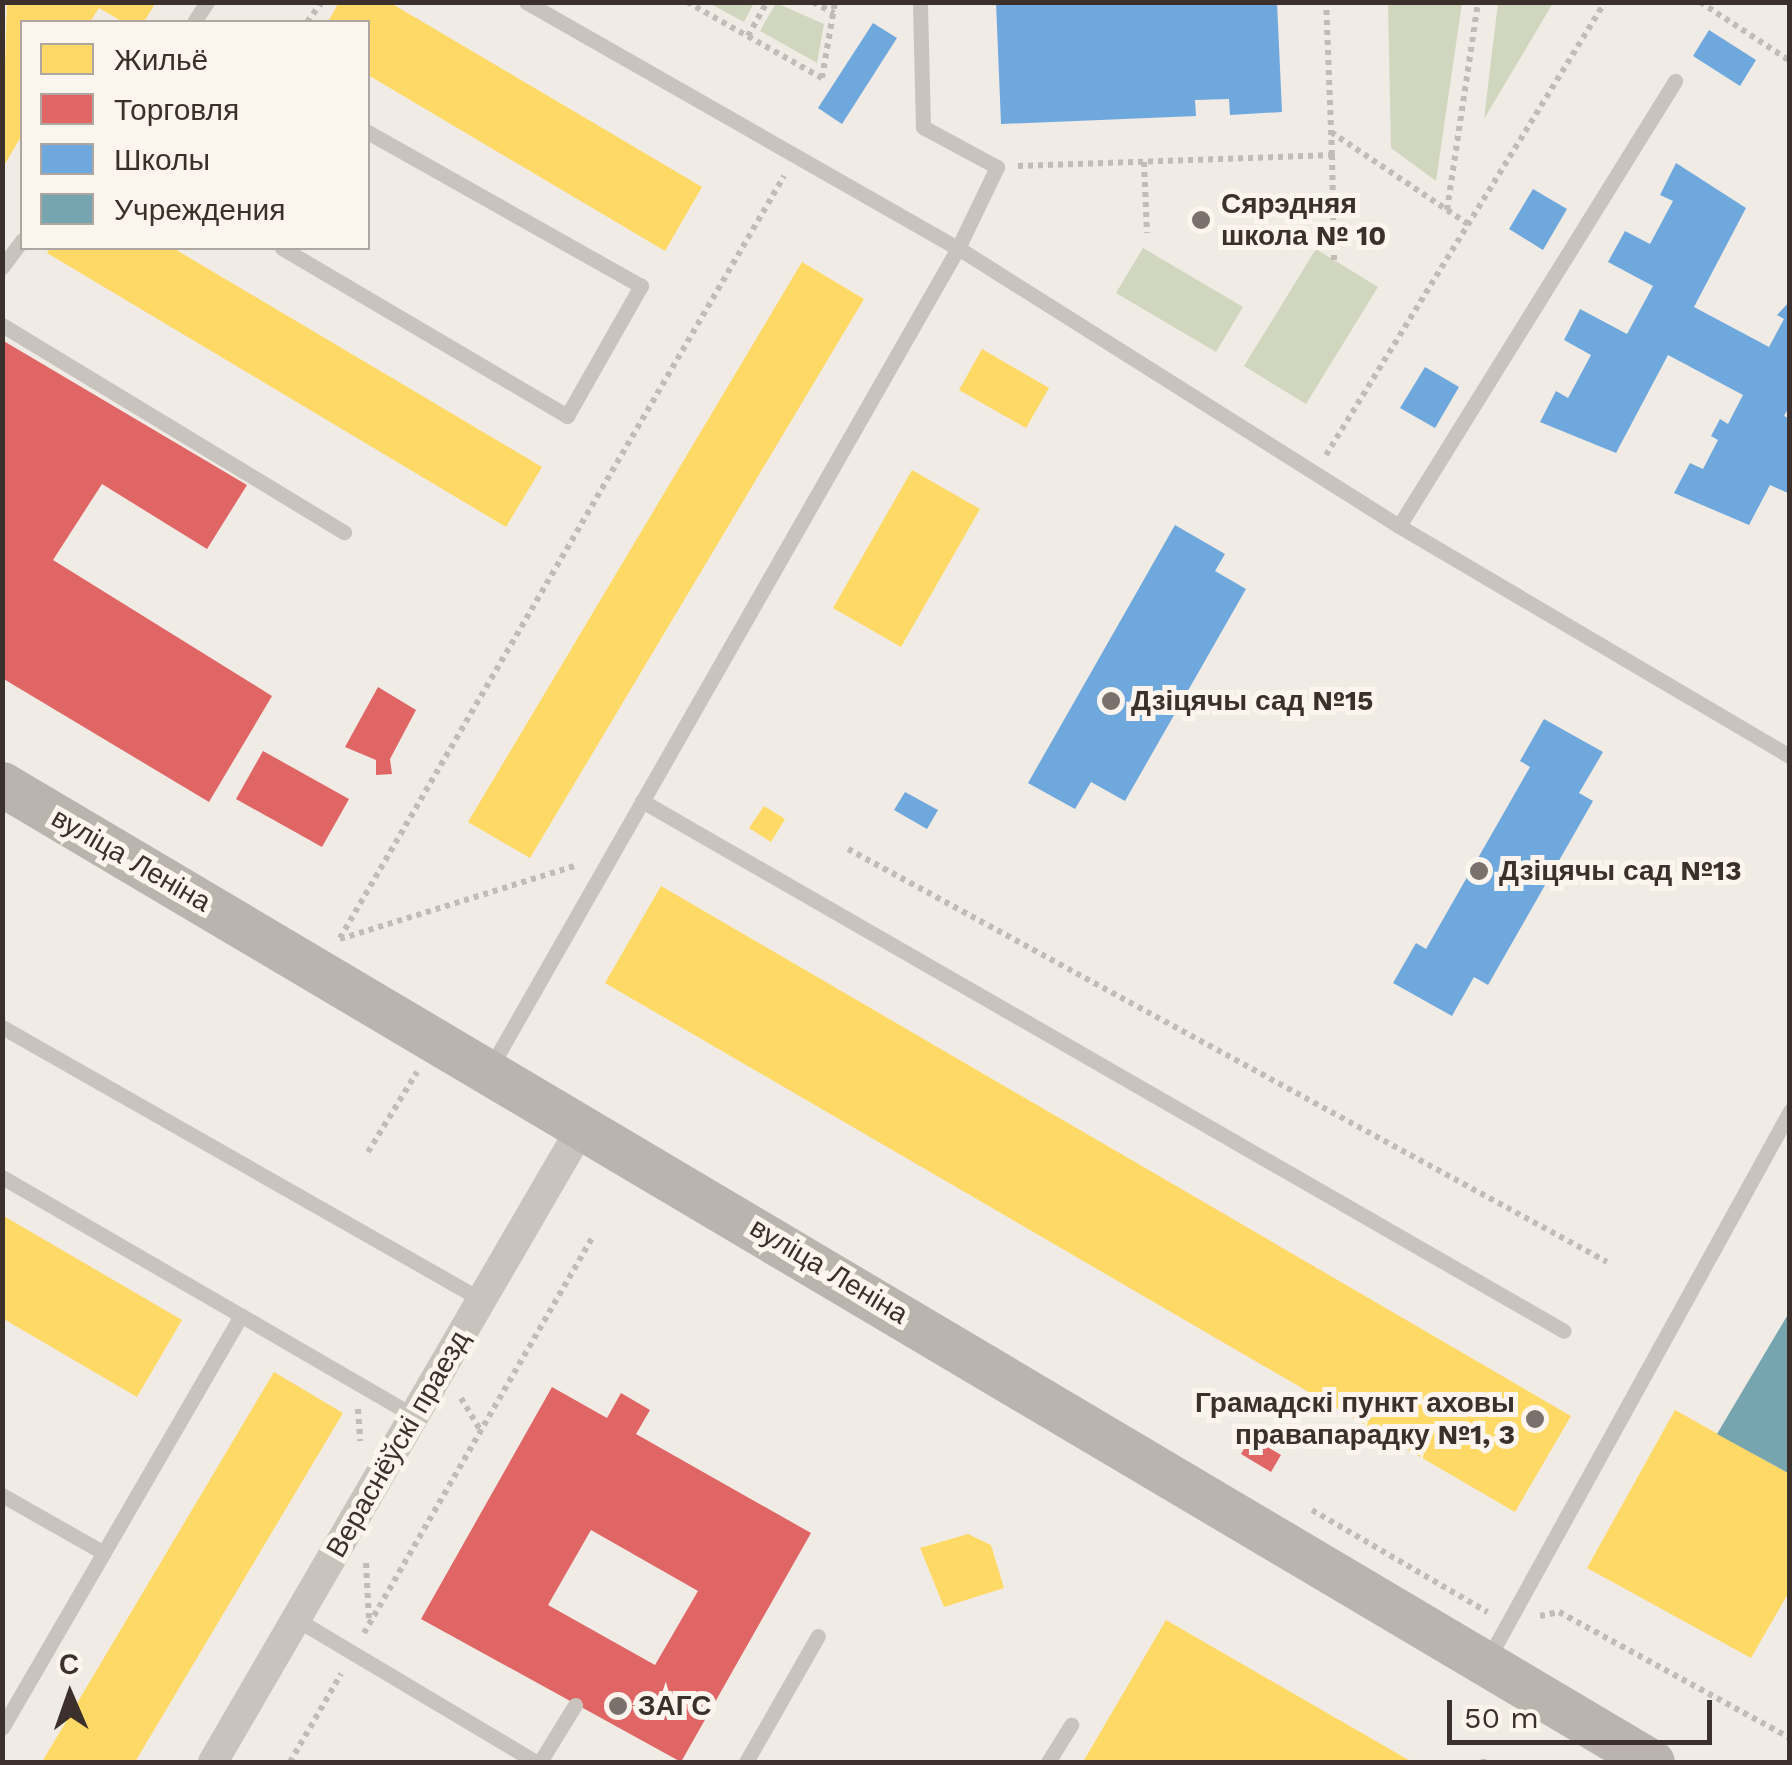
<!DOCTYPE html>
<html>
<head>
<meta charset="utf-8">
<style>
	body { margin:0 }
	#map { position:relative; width:1792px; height:1765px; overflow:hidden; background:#f0ebe5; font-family:"Work Sans",sans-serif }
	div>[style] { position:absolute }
	.green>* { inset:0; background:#d1d6bf }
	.homes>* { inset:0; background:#ffd966 }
	.shops>* { inset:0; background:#e06666 }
	.schools>* { inset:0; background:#6fa8dc }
	.public>* { inset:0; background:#76a5af }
	.path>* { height:6px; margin-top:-3px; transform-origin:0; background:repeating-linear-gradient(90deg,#c2bbb6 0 5px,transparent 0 10px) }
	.lane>* { height:15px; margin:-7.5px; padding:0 7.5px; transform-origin:7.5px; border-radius:7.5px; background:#c9c3be }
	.street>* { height:30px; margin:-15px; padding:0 15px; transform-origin:15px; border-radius:15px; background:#c9c3be }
	.secondary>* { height:45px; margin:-22.5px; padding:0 22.5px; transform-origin:22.5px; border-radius:22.5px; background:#bab3ae }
	.dots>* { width:28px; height:28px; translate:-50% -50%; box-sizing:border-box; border:5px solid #fbf5ee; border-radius:50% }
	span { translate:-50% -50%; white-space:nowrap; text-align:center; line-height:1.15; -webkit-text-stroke:10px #fbf5ee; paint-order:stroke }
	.poi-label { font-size:28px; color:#3b302b; font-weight:700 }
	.left { translate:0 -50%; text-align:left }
	.right { translate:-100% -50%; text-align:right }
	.street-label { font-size:28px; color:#3b302b }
	.frame { position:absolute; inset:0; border:5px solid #3b302b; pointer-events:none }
	.legend { position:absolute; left:20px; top:20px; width:350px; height:230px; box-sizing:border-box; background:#fbf5ee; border:2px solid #aea6a0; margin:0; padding:12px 18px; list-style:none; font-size:30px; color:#3b302b }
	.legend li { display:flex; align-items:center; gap:20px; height:50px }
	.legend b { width:50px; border:2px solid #aea6a0 }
	.north { position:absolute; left:20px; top:1645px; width:100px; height:100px; -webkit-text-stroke:8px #fbf5ee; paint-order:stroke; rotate:358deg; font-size:28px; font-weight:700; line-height:40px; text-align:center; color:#3b302b }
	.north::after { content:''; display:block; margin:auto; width:35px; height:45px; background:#3b302b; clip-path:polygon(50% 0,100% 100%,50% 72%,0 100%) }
	.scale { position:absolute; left:1447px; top:1700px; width:265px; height:45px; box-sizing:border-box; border:5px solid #3b302b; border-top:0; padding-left:12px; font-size:30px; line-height:35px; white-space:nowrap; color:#3b302b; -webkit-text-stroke:8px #fbf5ee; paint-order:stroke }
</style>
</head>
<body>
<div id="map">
	<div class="green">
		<div style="clip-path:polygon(709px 3px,754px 3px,744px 22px)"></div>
		<div style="clip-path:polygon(776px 3px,824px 24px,817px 63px,760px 31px)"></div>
		<div style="clip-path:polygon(1388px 3px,1462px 3px,1436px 181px,1391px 148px)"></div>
		<div style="clip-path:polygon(1498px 3px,1553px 3px,1484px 119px)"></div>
		<div style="clip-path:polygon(1143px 248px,1243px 307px,1216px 352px,1116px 293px)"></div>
		<div style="clip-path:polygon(1316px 249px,1378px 287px,1306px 404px,1244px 366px)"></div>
	</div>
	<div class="homes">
		<div style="clip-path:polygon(7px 2px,156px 2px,144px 22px,123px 22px,99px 8px,90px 22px,22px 22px,22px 135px,2px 169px)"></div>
		<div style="clip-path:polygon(339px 2px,389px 2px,702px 187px,665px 251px,368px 75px,368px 22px,328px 22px)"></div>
		<div style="clip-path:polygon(50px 248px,173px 248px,542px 467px,506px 527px,47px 253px)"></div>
		<div style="clip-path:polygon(802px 262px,864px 299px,530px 858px,468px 822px)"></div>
		<div style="clip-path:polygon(982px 349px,1049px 388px,1026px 428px,959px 390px)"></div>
		<div style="clip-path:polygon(912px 470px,980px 509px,901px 647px,833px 608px)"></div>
		<div style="clip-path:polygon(764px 806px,785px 819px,771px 842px,749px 828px)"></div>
		<div style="clip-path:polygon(661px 886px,1571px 1416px,1515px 1512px,605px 983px)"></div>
		<div style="clip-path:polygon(2px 1215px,182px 1320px,137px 1397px,2px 1318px)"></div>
		<div style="clip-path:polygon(274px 1372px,343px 1413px,135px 1762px,42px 1762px)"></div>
		<div style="clip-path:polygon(1675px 1410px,1790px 1474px,1790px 1590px,1751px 1658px,1587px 1568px)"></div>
		<div style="clip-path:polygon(968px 1534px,991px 1545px,1004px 1588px,944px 1607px,920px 1548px)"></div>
		<div style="clip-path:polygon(1166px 1620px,1412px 1762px,1083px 1762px)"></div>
	</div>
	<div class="shops">
		<div style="clip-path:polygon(2px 340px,247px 485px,207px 549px,102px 484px,53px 560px,272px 696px,209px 802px,2px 678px)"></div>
		<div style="clip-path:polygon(378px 687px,416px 710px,390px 759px,392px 774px,376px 775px,376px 760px,345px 747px)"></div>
		<div style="clip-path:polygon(263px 751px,349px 799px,322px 847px,236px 799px)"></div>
		<div style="clip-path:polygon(evenodd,552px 1387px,607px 1418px,621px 1393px,650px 1410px,636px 1434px,811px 1533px,681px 1762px,421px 1619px,552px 1387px,591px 1530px,698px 1591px,655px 1665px,548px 1605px,591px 1530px)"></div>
		<div style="clip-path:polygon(1251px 1437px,1281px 1455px,1271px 1472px,1241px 1454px)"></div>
	</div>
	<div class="schools">
		<div style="clip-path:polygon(996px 2px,1277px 2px,1282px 112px,1230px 115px,1229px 99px,1195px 100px,1196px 116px,1001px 124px)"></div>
		<div style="clip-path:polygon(873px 23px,897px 38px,842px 124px,818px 108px)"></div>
		<div style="clip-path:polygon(1709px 30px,1756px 60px,1740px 86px,1693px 56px)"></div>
		<div style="clip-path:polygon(1676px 163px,1746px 208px,1694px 307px,1769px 347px,1784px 319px,1777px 315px,1790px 301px,1790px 405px,1784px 416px,1790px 419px,1790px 494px,1770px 485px,1749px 525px,1674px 493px,1690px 463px,1703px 469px,1718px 440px,1711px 436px,1720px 419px,1728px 424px,1743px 395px,1668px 355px,1616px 453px,1540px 422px,1556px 391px,1568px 398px,1591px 355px,1564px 340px,1580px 309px,1627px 334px,1653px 286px,1608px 262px,1625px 231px,1650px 244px,1673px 201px,1660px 195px)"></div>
		<div style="clip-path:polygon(1533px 189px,1567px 209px,1543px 250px,1509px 229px)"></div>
		<div style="clip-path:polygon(1425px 367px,1459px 387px,1435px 428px,1400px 408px)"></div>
		<div style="clip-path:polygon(1175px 525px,1225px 554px,1215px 571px,1246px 589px,1125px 801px,1091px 782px,1075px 809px,1028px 783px)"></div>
		<div style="clip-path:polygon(1544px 719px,1603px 752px,1579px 793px,1593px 801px,1488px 985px,1474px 977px,1452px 1016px,1393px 983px,1416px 943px,1426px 949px,1530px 767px,1520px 761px)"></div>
		<div style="clip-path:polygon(905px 792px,938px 810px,927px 829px,894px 810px)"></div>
	</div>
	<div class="public">
		<div style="clip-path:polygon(1790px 1311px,1790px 1474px,1717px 1434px)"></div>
	</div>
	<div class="path">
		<div style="left:687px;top:2px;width:155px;rotate:29.4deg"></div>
		<div style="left:822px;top:78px;width:77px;rotate:-80.3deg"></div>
		<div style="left:813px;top:2px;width:24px;rotate:28deg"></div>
		<div style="left:1700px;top:2px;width:108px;rotate:33.2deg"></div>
		<div style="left:307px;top:22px;width:25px;rotate:-53deg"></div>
		<div style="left:748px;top:36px;width:39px;rotate:-61deg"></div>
		<div style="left:1331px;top:132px;width:165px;rotate:33.9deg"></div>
		<div style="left:1332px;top:155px;width:105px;rotate:88.9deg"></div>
		<div style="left:1144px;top:162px;width:71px;rotate:87.6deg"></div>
		<div style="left:1018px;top:166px;width:314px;rotate:-2deg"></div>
		<div style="left:1332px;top:155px;width:153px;rotate:-92.2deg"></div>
		<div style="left:1447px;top:210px;width:210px;rotate:-81.5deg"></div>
		<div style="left:1326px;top:455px;width:532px;rotate:-58.37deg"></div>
		<div style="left:848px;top:849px;width:864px;rotate:28.55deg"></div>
		<div style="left:340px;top:938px;width:882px;rotate:-59.77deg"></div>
		<div style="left:340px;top:939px;width:246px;rotate:-17.3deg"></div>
		<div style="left:368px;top:1152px;width:94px;rotate:-58.5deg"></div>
		<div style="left:461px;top:1398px;width:37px;rotate:59deg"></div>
		<div style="left:358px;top:1409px;width:32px;rotate:86deg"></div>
		<div style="left:1312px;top:1510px;width:203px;rotate:30.2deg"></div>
		<div style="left:366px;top:1563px;width:58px;rotate:87deg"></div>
		<div style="left:1540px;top:1616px;width:19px;rotate:-12deg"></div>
		<div style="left:1559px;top:1612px;width:263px;rotate:28.6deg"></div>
		<div style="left:364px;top:1633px;width:458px;rotate:-60deg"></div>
		<div style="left:290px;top:1762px;width:102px;rotate:-59.9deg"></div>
		<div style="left:1481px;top:1762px;width:8px"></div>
	</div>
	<div class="lane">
		<div style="left:526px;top:2px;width:497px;rotate:29.7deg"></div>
		<div style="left:958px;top:248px;width:90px;rotate:-64.3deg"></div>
		<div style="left:997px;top:167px;width:84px;rotate:-151.6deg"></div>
		<div style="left:923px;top:127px;width:125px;rotate:-91.4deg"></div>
		<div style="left:194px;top:22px;width:24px;rotate:-57deg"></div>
		<div style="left:282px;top:248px;width:331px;rotate:30.5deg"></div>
		<div style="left:567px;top:416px;width:150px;rotate:-60.4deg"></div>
		<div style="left:641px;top:286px;width:313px;rotate:-150.6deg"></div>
		<div style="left:2px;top:267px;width:34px;rotate:-53deg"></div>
		<div style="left:2px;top:325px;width:400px;rotate:31.2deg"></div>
		<div style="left:1399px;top:526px;width:524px;rotate:-58.19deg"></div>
		<div style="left:642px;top:801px;width:1063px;rotate:29.89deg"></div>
		<div style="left:2px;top:1027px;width:552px;rotate:29.63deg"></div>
		<div style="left:489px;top:1070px;width:946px;rotate:-60.29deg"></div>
		<div style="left:958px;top:248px;width:521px;rotate:32.23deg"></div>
		<div style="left:1399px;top:526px;width:454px;rotate:30.5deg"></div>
		<div style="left:2px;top:1177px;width:476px;rotate:30.1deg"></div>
		<div style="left:2px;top:1495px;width:117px;rotate:29.6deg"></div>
		<div style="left:296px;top:1619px;width:279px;rotate:30.8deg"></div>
		<div style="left:1488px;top:1659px;width:626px;rotate:-61.14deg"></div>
		<div style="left:2px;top:1728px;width:477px;rotate:-59.9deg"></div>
		<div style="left:540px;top:1762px;width:67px;rotate:-58.4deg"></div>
		<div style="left:746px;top:1762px;width:145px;rotate:-60.3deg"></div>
		<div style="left:1048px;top:1762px;width:44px;rotate:-58.1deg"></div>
	</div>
	<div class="street">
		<div style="left:213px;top:1762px;width:737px;rotate:-59.85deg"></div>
	</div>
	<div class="secondary">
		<div style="left:2px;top:784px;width:1918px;rotate:30.66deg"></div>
	</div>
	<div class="dots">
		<div style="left:1201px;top:220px;background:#7a716c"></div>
		<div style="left:1111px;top:701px;background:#7a716c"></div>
		<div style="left:1479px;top:871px;background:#7a716c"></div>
		<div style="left:1535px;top:1419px;background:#7a716c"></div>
		<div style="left:618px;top:1706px;background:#7a716c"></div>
	</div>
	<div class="poi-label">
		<span class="left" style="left:1221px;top:220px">Сярэдняя<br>школа № 10</span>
		<span class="left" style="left:1131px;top:701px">Дзіцячы сад №15</span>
		<span class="left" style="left:1499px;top:871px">Дзіцячы сад №13</span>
		<span class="right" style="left:1515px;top:1419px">Грамадскі пункт аховы<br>правапарадку №1, 3</span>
		<span class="left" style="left:638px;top:1706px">ЗАГС</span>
	</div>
	<div class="street-label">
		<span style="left:131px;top:860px;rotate:30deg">вуліца Леніна</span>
		<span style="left:829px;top:1271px;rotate:31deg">вуліца Леніна</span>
		<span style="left:398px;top:1444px;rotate:-60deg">Вераснёўскі праезд</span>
	</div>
	<div class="frame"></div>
	<ul class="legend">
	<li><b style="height:28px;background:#ffd966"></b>Жильё</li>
	<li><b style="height:28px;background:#e06666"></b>Торговля</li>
	<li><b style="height:28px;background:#6fa8dc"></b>Школы</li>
	<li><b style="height:28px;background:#76a5af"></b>Учреждения</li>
	</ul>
	<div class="north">С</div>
	<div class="scale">50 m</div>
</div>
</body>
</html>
